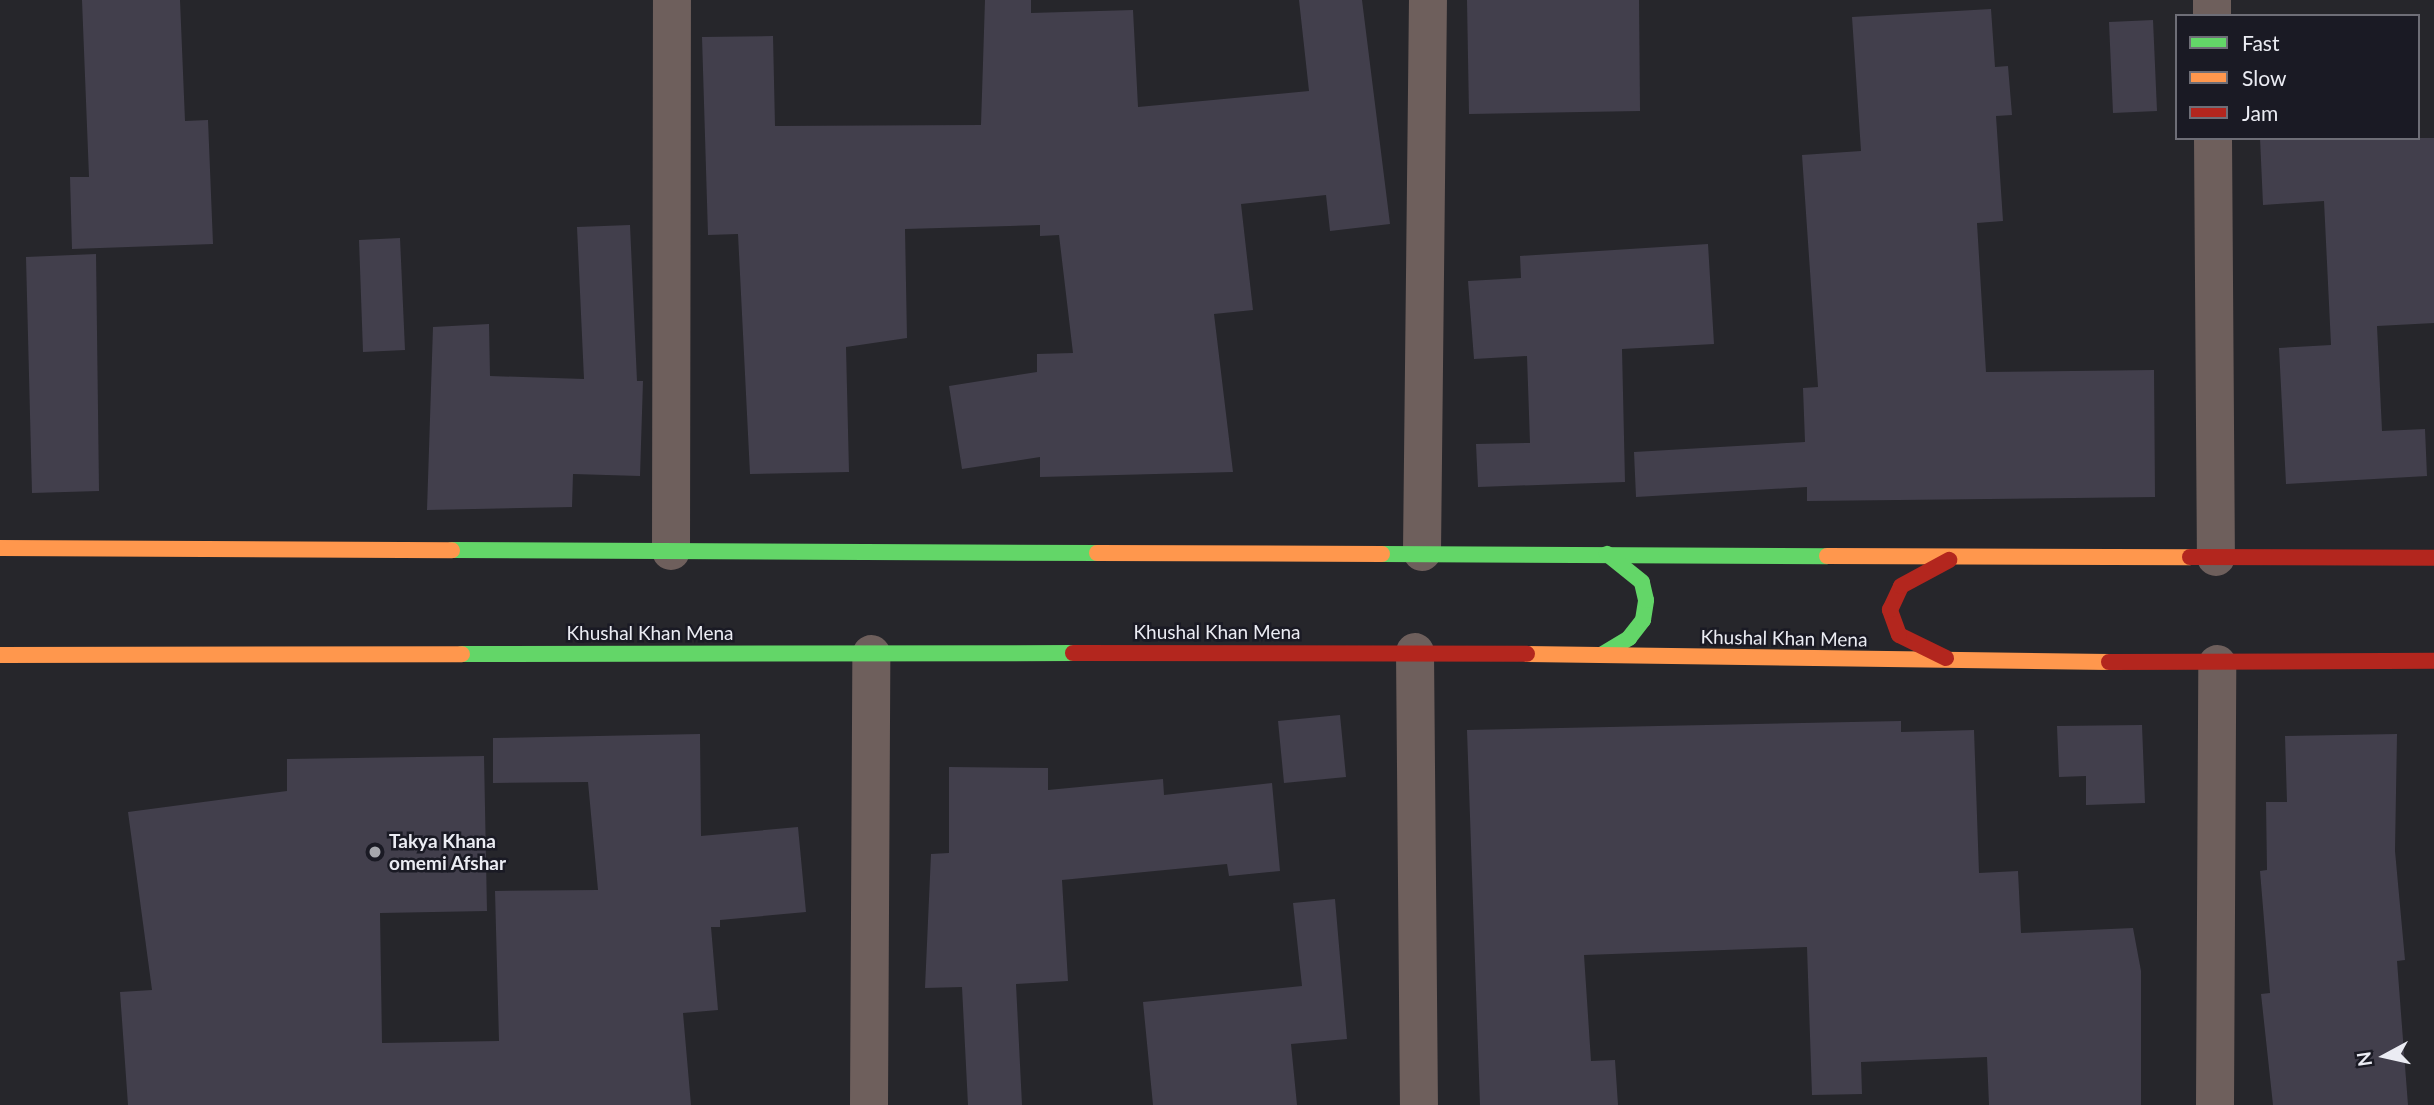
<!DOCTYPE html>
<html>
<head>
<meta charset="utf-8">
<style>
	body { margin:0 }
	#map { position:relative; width:2434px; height:1105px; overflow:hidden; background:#26262b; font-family:Lato,sans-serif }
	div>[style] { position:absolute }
	.building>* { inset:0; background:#423f4c }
	.street>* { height:38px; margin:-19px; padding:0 19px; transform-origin:19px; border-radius:19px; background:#6e5f5c }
	.fast>* { height:16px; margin:-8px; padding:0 8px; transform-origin:8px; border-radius:8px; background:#63d668 }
	.slow>* { height:16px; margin:-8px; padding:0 8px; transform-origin:8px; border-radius:8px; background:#ff974d }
	.jam>* { height:16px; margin:-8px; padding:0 8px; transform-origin:8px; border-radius:8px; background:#b3261e }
	.dots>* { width:19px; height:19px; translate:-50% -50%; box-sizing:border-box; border:4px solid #1a1a24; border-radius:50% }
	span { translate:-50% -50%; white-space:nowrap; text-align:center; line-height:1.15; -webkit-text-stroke:5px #1a1a24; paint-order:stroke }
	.street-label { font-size:19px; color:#ebecf3 }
	.poi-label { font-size:19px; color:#ebecf3; font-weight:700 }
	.left { translate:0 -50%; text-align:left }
	.legend { position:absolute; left:2175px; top:14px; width:245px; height:126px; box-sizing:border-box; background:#1a1a24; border:2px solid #6e6e77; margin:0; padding:9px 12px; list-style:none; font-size:21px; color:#ebecf3 }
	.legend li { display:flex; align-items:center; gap:14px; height:35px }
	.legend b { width:35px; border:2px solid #6e6e77 }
	.north { position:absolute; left:2350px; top:1021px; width:70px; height:70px; -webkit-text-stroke:5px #1a1a24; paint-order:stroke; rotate:262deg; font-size:19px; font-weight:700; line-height:28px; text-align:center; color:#ebecf3 }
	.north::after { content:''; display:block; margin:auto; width:24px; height:32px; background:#ebecf3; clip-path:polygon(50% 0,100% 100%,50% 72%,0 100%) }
</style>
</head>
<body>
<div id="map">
	<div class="building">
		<div style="clip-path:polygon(82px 0,180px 0,185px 121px,208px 120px,213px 244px,72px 249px,70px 177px,89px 177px)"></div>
		<div style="clip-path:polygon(985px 0,1031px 0,1031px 13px,1133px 10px,1138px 107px,1309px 91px,1299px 0,1362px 0,1390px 224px,1330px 231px,1326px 195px,1241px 204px,1253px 310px,1214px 314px,1233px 472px,1040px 477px,1040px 457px,962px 469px,949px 386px,1037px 372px,1037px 354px,1073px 353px,1059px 235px,1040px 236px,1040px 225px,905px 229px,907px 338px,846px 347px,849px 472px,750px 474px,738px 234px,708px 235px,702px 37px,773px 36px,775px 126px,981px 125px)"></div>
		<div style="clip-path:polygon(1467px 0,1639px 0,1640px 111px,1469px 114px)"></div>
		<div style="clip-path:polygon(1991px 9px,1995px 67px,2008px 66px,2012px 115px,1996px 116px,2003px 221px,1977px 223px,1986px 372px,2154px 370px,2155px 497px,1807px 501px,1807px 487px,1636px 497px,1634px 452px,1805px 442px,1803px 388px,1818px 387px,1802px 155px,1861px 151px,1852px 17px)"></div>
		<div style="clip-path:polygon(2153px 20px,2157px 111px,2113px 113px,2109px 22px)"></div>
		<div style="clip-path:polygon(2260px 138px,2434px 138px,2434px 323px,2377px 326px,2382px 431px,2425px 429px,2427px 476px,2286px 484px,2279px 348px,2331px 345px,2324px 201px,2263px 205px)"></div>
		<div style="clip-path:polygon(630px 225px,637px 381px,643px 381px,640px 476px,573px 474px,572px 507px,427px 510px,433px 327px,489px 324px,490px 376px,584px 379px,577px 227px)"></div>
		<div style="clip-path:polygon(400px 238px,405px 350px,363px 352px,359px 240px)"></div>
		<div style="clip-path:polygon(1708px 244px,1714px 344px,1622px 349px,1625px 482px,1478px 487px,1476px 444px,1530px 443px,1527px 356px,1474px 359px,1468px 281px,1521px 278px,1520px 256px)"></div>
		<div style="clip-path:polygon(96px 254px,99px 491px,32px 493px,26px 257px)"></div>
		<div style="clip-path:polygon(1340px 715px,1346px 777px,1284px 783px,1278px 721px)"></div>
		<div style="clip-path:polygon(1901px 721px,1901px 732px,1974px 730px,1979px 873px,2018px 871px,2021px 933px,2133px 928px,2141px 971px,2141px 1105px,1989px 1105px,1987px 1057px,1861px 1062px,1862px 1094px,1812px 1095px,1807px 947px,1584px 955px,1591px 1061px,1615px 1060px,1618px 1105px,1480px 1105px,1467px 730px)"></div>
		<div style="clip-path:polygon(2142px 725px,2145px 803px,2086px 805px,2086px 776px,2059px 777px,2057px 726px)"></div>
		<div style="clip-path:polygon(700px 734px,701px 836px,798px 827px,806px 912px,720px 920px,720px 927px,711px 927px,718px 1010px,683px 1013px,691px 1105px,128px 1105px,120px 992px,152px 990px,128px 812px,287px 791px,287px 759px,484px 756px,487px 911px,380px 913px,382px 1043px,499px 1041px,495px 891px,598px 890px,588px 782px,493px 783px,493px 738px)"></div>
		<div style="clip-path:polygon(2397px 734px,2395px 851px,2405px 960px,2397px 961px,2408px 1105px,2273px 1105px,2261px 994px,2270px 993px,2260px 871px,2267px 870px,2266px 802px,2287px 802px,2285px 736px)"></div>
		<div style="clip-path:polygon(949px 767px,1048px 768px,1048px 790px,1163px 779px,1164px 795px,1272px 783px,1280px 871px,1229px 876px,1227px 864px,1062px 880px,1068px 981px,1016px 984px,1022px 1105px,968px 1105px,962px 987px,925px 988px,931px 854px,949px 853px)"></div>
		<div style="clip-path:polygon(1335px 899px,1347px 1039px,1291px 1044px,1297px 1105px,1153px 1105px,1143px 1002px,1302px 986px,1293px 903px)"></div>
	</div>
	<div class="street">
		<div style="left:2212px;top:0;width:16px;rotate:90deg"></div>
		<div style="left:2213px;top:138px;width:419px;rotate:89.6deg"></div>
		<div style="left:671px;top:551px;width:551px;rotate:-89.9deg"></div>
		<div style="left:1422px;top:552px;width:552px;rotate:-89.38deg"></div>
		<div style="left:1415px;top:652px;width:453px;rotate:89.5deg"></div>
		<div style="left:869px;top:1105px;width:451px;rotate:-89.7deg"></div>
		<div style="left:2215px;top:1105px;width:441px;rotate:-89.7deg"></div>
	</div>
	<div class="fast">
		<div style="left:452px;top:550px;width:645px;rotate:0.27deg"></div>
		<div style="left:1382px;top:554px;width:445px;rotate:0.3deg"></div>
		<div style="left:462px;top:654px;width:611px;rotate:-0.09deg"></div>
		<div style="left:1601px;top:655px;width:33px;rotate:-31deg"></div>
		<div style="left:1629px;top:638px;width:23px;rotate:-52deg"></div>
		<div style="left:1643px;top:620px;width:20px;rotate:-81deg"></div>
		<div style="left:1646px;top:600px;width:18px;rotate:-103deg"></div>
		<div style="left:1642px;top:582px;width:45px;rotate:-141.3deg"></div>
	</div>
	<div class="slow">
		<div style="left:0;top:548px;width:452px;rotate:0.3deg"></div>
		<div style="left:1097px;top:553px;width:285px;rotate:0.2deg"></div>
		<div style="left:1827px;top:556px;width:363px;rotate:0.2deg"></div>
		<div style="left:1527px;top:654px;width:582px;rotate:0.79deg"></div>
		<div style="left:0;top:655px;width:462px;rotate:-0.1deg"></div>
	</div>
	<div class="jam">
		<div style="left:2190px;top:557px;width:244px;rotate:0.2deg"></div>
		<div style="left:1073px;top:653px;width:454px;rotate:0.1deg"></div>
		<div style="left:1946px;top:658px;width:52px;rotate:-153.9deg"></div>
		<div style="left:1899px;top:635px;width:27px;rotate:-110deg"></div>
		<div style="left:1890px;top:610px;width:26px;rotate:-65deg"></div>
		<div style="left:1901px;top:586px;width:55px;rotate:-28.4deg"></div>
		<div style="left:2109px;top:662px;width:325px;rotate:-0.2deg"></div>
	</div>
	<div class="dots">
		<div style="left:375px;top:852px;background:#a6a7ad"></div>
	</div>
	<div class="street-label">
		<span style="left:1217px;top:632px">Khushal Khan Mena</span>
		<span style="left:650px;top:633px">Khushal Khan Mena</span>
		<span style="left:1784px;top:638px;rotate:1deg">Khushal Khan Mena</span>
	</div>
	<div class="poi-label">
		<span class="left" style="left:389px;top:852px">Takya Khana<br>omemi Afshar</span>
	</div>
	<ul class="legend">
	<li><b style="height:9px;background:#63d668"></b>Fast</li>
	<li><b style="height:9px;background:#ff974d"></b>Slow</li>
	<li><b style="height:9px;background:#b3261e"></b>Jam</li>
	</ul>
	<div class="north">N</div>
</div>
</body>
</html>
